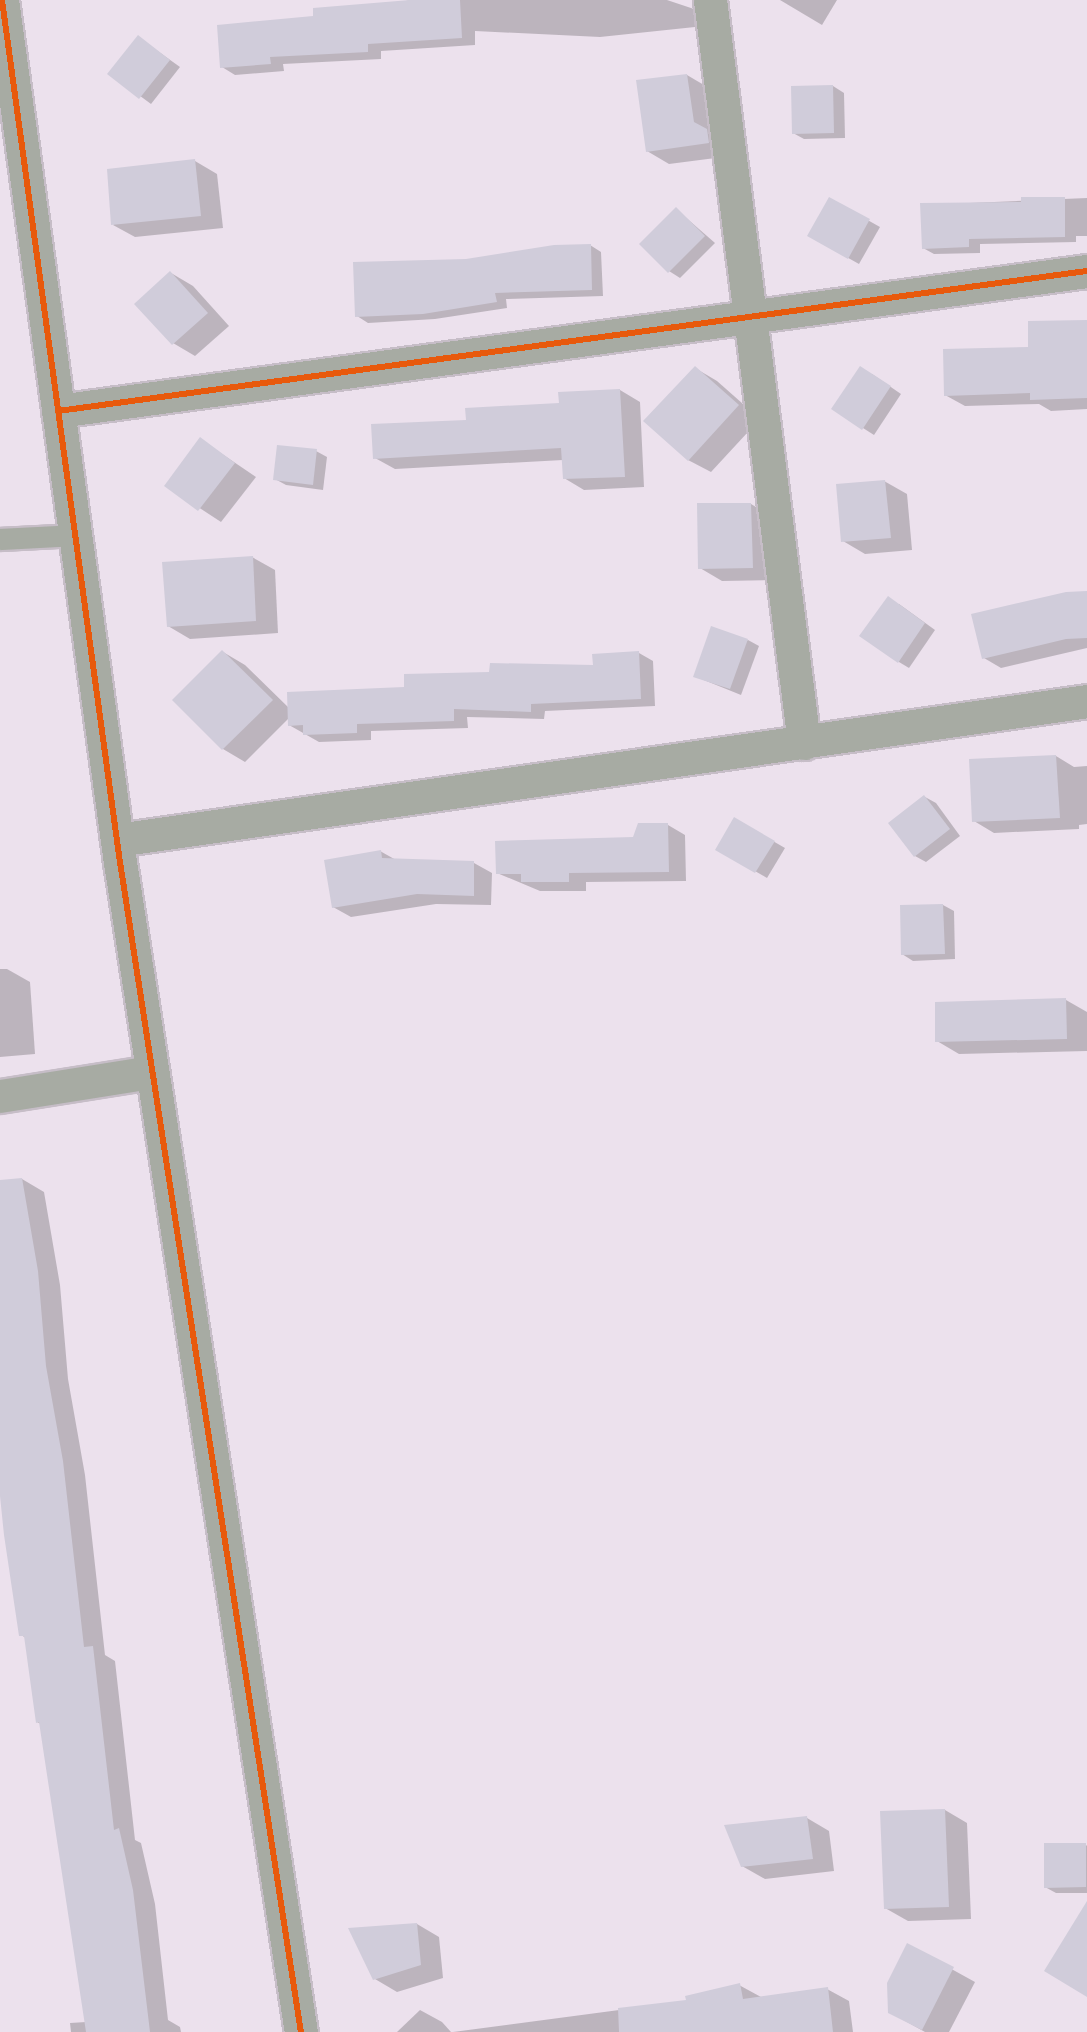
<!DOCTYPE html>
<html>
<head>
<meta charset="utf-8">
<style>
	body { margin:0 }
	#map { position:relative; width:1087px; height:2032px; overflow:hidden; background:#ece1ed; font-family:Rubik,sans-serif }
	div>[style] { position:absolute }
	.shadow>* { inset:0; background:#0003 }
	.building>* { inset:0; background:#d0ccda }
	.roads { filter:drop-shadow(2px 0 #c6bdc7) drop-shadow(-2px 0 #c6bdc7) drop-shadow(0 2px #c6bdc7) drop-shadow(0 -2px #c6bdc7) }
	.service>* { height:21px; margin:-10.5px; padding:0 10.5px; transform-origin:10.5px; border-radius:10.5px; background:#a7aba3 }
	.minor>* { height:33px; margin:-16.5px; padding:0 16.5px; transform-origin:16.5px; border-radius:16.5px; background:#a7aba3 }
	.tertiary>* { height:33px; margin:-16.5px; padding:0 16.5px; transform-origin:16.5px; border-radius:16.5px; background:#a7aba3 }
	.cycleway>* { height:6px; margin:-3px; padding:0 3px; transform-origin:3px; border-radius:3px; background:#e8590c }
	span { translate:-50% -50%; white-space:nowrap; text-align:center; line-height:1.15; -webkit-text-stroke:4.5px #fff; paint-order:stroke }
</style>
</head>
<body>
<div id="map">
	<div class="shadow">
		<div style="clip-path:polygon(411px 0,667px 0,694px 9px,695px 27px,600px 37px,475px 31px,475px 45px,381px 51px,381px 59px,283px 64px,284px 71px,235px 75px,222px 67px,315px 18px)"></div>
		<div style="clip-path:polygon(780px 0,837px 0,822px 25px)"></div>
		<div style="clip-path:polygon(138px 37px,180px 67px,151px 104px,109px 73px)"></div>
		<div style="clip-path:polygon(687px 75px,709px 88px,731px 156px,669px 164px,647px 151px)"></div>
		<div style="clip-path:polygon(833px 86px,844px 93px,845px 138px,804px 139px,793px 133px,792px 87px)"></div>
		<div style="clip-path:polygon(195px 161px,217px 174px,223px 228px,135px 237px,113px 225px)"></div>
		<div style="clip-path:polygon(1087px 198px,1087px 236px,1076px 236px,1076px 242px,980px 244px,980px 253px,934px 254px,923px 248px,922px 205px)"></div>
		<div style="clip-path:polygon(830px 199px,880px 227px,859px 264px,809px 236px)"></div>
		<div style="clip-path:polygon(676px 209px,715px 243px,680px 278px,669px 271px)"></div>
		<div style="clip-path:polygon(590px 245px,601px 252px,603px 296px,506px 299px,507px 308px,435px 319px,368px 323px,357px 316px,466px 260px)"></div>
		<div style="clip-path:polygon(171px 273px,193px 286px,229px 326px,195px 356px,173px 343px)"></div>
		<div style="clip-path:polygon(1087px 321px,1087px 409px,1051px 411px,1039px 404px,965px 406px,945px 395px)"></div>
		<div style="clip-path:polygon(695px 368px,717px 381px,760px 419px,711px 472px,688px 460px)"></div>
		<div style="clip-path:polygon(872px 374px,901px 394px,874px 435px,833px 409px)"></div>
		<div style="clip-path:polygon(620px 390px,640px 402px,644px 487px,584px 490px,564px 478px,563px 460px,395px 469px,375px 458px)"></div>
		<div style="clip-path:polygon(200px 439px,256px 477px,221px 522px,166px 486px)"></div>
		<div style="clip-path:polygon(316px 451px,327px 457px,323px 490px,286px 485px,275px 479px)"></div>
		<div style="clip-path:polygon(884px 481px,907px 494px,912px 550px,865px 554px,843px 541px)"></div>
		<div style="clip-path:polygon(751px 504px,773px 517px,774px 580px,722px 581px,700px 568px)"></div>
		<div style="clip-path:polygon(252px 557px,275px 570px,278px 633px,190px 639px,168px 626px)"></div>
		<div style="clip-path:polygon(1087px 592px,1087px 648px,1001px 668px,984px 658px)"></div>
		<div style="clip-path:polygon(899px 604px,935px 630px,909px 668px,899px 662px)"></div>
		<div style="clip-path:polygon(748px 640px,759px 646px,741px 695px,694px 676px)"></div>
		<div style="clip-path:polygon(223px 652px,245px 665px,289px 708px,491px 673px,594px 666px,639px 653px,653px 661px,655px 706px,545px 711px,544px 719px,467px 717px,468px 728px,371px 731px,371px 740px,319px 742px,289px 725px,289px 718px,245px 762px,223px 749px,175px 700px)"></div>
		<div style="clip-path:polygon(1056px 756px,1074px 767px,1087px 766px,1087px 824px,1079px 825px,1079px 829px,994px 833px,974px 821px)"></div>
		<div style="clip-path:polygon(925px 797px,936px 803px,960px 836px,926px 862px,915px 856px,890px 823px)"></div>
		<div style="clip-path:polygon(735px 819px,785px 848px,767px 878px,717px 849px)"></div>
		<div style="clip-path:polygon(668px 825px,685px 835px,686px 881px,586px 882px,586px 891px,540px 891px,497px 873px,634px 838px)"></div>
		<div style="clip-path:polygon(380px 851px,396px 860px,474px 863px,492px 873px,491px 905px,436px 904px,351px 917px,333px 907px)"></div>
		<div style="clip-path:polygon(943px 905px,954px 911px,955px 959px,913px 961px,902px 954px)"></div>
		<div style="clip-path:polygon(0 969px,7px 969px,30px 982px,35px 1054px,0 1057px)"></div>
		<div style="clip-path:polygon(1066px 1000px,1087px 1012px,1087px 1051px,959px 1054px,937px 1041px)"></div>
		<div style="clip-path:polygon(22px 1179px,44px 1192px,60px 1285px,68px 1379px,85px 1475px,105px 1655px,115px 1661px,135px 1840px,141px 1843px,155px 1904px,168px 2020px,180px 2027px,181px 2032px,71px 2032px,70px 2023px,86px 2022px,41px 1724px,37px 1722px,26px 1638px,21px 1635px,0 1489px,0 1182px)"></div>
		<div style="clip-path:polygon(945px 1810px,967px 1823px,971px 1919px,908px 1921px,885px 1908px)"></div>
		<div style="clip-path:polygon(807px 1818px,829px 1831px,834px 1871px,765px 1879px,742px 1866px)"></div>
		<div style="clip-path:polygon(1087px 1845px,1087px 1893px,1056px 1893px,1045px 1887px)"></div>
		<div style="clip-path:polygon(417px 1924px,439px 1937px,443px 1978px,397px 1992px,375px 1979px)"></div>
		<div style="clip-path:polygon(908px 1945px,975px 1982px,949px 2032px,925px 2032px,889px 2012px)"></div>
		<div style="clip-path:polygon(739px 1985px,761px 1997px,827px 1989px,849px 2001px,853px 2032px,453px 2032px,687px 2001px)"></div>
		<div style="clip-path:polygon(420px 2010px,442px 2022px,451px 2032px,397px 2032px)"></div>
	</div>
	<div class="building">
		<div style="clip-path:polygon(410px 0,460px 0,462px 38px,368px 44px,368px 52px,270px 57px,271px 64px,220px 68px,217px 25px,313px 16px,313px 8px)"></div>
		<div style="clip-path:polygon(138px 35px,170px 60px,139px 99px,107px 74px)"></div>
		<div style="clip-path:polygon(687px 74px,694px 122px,707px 129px,709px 143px,646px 152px,636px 80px)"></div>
		<div style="clip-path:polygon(833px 85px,834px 133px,792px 134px,791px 86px)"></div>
		<div style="clip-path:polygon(195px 159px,201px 216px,111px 225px,107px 169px)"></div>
		<div style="clip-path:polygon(829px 197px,870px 219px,848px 259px,807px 236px)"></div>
		<div style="clip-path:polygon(1021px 197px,1065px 197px,1065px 237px,969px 239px,969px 247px,922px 249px,920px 203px,1021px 202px)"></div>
		<div style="clip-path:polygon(676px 207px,705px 236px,668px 273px,639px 244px)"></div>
		<div style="clip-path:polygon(591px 244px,592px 290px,495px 293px,497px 302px,423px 314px,355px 317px,353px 262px,466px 259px,554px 245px)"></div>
		<div style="clip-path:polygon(170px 271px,208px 313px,172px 345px,134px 304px)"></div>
		<div style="clip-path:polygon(1087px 320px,1087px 398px,1030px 400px,1030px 393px,944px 396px,943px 349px,1028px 347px,1028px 321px)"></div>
		<div style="clip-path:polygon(695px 366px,739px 405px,688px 461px,643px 421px)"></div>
		<div style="clip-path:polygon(860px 366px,891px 386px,862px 430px,831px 409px)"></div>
		<div style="clip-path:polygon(620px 389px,625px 477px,563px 479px,561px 448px,373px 459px,371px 424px,466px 420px,465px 408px,559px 403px,558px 392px)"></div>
		<div style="clip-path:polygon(200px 437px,235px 463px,198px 511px,164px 486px)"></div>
		<div style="clip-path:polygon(277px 445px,317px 449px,313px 485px,273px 480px)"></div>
		<div style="clip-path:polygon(885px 480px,891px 538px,841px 542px,836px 484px)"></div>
		<div style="clip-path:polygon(697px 503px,751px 503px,753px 568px,698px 569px)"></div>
		<div style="clip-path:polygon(253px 556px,256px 621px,167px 627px,162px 562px)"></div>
		<div style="clip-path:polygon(1087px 591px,1087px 638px,1066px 639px,982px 659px,971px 614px,1066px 592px)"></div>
		<div style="clip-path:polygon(888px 596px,925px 623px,898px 663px,859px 636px)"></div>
		<div style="clip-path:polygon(711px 626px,748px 639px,730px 689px,693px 677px)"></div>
		<div style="clip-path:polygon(222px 650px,273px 700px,222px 750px,172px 700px)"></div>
		<div style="clip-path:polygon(639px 651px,641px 699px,531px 704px,531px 712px,454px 709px,454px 721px,357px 724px,357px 733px,303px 735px,303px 725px,288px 726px,287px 692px,404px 687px,404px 674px,489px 672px,490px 663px,593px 665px,592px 654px)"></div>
		<div style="clip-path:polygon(1056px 755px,1060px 818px,972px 822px,969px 759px)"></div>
		<div style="clip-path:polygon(924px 795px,950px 829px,914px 857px,888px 823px)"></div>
		<div style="clip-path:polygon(734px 817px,775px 841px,755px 873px,715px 850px)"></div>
		<div style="clip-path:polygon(638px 823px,668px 823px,669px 872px,569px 873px,569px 882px,521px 882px,521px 874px,496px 874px,495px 841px,633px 837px)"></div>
		<div style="clip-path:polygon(381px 850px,382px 858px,474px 861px,474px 896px,417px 894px,332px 908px,324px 860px)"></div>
		<div style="clip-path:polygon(943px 904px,945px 954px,901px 955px,900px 905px)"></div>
		<div style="clip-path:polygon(1066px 998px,1067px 1039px,935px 1042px,935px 1002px)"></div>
		<div style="clip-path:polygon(22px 1178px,38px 1271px,46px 1366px,63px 1461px,84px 1647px,93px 1646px,114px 1830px,119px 1828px,133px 1890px,150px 2032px,86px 2032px,39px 1722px,36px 1723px,24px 1636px,19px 1636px,4px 1535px,0 1496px,0 1180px)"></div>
		<div style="clip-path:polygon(945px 1809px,949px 1907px,884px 1909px,880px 1811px)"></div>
		<div style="clip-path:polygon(807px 1816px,813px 1859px,741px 1867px,724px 1825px)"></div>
		<div style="clip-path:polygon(1044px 1843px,1086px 1843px,1086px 1887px,1044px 1888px)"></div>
		<div style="clip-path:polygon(1087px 1901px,1087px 1997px,1044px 1971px)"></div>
		<div style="clip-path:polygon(417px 1923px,421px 1965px,373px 1980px,348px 1928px)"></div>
		<div style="clip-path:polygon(907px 1943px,954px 1967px,922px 2030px,888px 2013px,887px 1983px)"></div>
		<div style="clip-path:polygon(740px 1983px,743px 1999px,828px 1987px,833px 2032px,619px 2032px,618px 2008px,686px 2000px,685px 1996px)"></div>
	</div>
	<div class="roads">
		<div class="service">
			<div style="left:0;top:539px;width:76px;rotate:-3deg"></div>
		</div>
		<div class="minor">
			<div style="left:710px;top:0;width:749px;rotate:82.79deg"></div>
			<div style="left:58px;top:411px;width:1038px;rotate:-7.75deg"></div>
			<div style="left:117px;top:840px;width:980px;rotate:-8.15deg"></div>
			<div style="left:0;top:1096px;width:154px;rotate:-9deg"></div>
		</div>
		<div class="tertiary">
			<div style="left:2px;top:0;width:870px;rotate:82.21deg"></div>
			<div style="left:120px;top:862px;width:1184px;rotate:81.21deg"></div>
		</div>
	</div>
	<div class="cycleway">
		<div style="left:2px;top:0;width:870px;rotate:82.21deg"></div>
		<div style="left:120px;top:862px;width:1184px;rotate:81.21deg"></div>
		<div style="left:58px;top:411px;width:1038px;rotate:-7.75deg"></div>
	</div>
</div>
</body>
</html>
